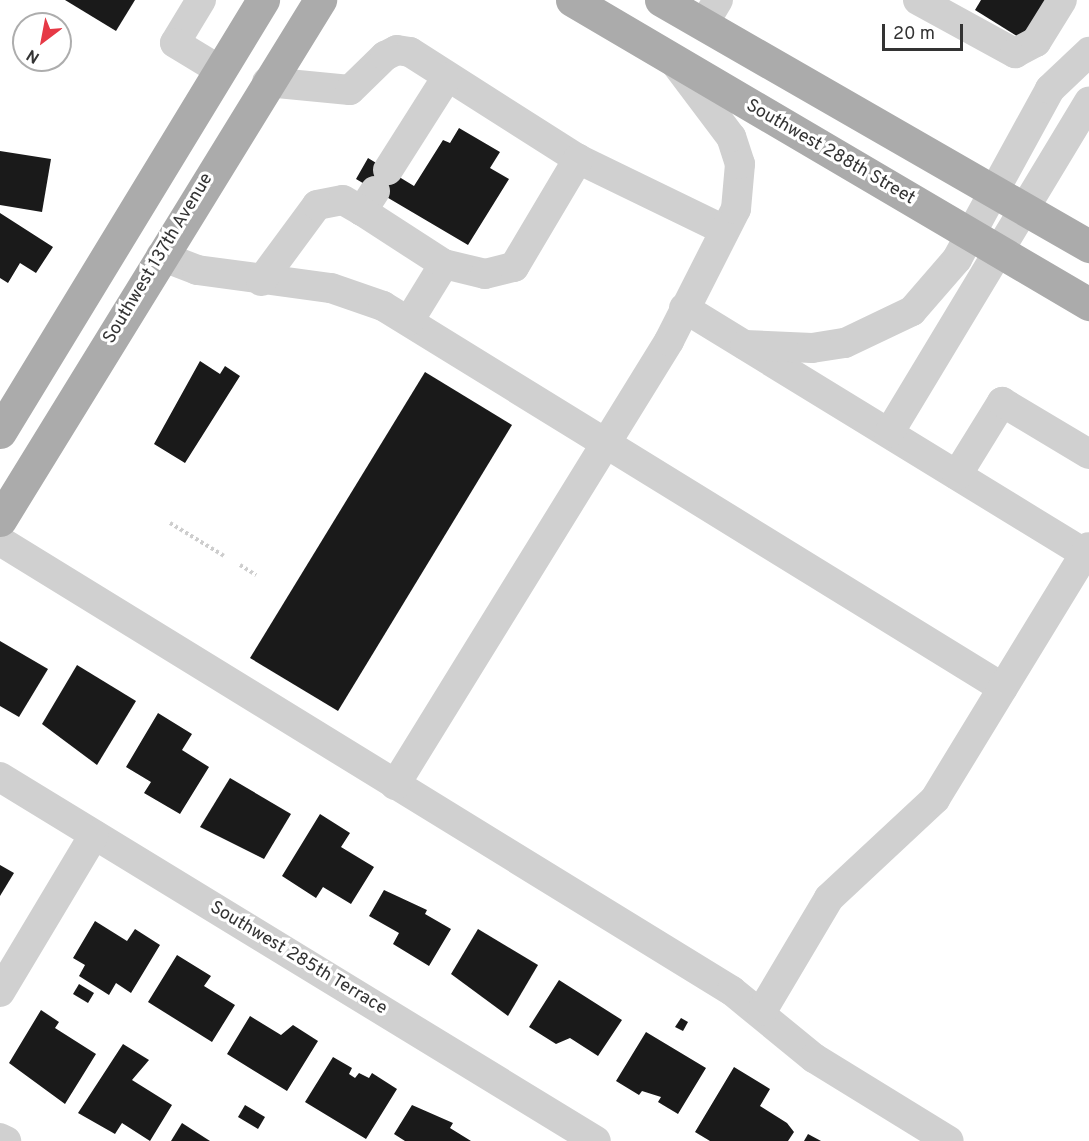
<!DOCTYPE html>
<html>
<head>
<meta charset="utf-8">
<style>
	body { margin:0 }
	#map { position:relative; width:1089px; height:1141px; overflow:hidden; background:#fff; font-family:Overpass,sans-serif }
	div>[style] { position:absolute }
	.building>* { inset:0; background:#1a1a1a }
	.path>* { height:4px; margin-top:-2px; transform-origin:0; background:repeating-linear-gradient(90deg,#cdcdcd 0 3px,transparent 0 6px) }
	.minor>* { height:30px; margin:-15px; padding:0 15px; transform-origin:15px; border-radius:15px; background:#d0d0d0 }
	.major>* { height:33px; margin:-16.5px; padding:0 16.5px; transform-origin:16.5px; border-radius:16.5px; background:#ababab }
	span { translate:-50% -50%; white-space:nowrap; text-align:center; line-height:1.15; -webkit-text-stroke:6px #fff; paint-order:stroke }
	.street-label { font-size:18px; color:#333 }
	.north { position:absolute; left:12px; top:12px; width:60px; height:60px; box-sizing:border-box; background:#fff; border:2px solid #adadad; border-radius:50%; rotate:212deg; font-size:16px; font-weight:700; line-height:24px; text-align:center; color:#333 }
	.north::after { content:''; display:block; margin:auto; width:21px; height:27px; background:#e63946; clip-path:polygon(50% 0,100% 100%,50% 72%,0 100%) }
	.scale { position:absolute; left:882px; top:24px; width:81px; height:27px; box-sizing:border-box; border:3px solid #333; border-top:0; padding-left:8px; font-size:18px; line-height:21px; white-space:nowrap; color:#333; -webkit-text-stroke:4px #fff; paint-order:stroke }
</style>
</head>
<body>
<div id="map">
	<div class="building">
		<div style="clip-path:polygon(65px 0,135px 0,116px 31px)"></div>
		<div style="clip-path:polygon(981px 0,1054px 0,1028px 43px,975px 10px)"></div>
		<div style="clip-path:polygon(459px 128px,500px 152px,490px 168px,509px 179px,468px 245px,356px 179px,368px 158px,414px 186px,443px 140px,450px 143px)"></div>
		<div style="clip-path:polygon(0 151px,51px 159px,42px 212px,0 205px)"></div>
		<div style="clip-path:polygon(0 213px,53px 247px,36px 273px,20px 263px,8px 283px,0 278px)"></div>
		<div style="clip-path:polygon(200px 361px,220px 374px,225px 366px,240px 376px,185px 463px,154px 444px)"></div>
		<div style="clip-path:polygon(425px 372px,512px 425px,338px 711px,250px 658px)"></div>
		<div style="clip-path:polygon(0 641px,48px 669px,19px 717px,0 706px)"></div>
		<div style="clip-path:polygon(77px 665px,136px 701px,97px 765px,42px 724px)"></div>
		<div style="clip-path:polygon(158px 713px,192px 734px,182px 750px,209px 767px,180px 814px,144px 793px,151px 782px,126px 767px)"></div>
		<div style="clip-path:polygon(230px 778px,291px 814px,264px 859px,200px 827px)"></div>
		<div style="clip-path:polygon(320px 814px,350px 833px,341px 847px,374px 867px,351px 904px,323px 887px,316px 898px,282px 876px)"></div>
		<div style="clip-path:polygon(0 865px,14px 873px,0 896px)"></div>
		<div style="clip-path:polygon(384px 890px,427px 910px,425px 914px,451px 929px,429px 966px,393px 944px,399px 933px,369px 916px)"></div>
		<div style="clip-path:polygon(95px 921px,127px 941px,135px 929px,160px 945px,131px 993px,116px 983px,109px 995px,79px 976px,85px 965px,73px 958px)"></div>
		<div style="clip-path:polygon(478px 929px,538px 965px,508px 1016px,451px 974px)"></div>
		<div style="clip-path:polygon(177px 955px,211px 976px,204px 986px,235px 1005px,212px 1042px,148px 1002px)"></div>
		<div style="clip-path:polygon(559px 980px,622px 1020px,598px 1056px,570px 1038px,556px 1044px,529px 1027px)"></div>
		<div style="clip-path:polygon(79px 984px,94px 993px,88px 1003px,73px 994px)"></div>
		<div style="clip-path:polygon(41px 1010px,59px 1022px,55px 1028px,96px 1054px,65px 1104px,9px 1063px)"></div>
		<div style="clip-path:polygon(250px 1016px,281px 1035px,293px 1025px,318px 1041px,287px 1091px,227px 1054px)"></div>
		<div style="clip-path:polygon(681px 1018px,688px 1022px,683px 1031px,675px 1027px)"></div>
		<div style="clip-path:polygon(646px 1032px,706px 1068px,678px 1114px,658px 1102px,661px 1097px,642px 1091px,639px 1095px,616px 1081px)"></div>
		<div style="clip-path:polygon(123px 1044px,149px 1060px,132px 1080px,172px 1105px,150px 1141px,122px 1123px,115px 1134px,78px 1113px)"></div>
		<div style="clip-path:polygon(333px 1057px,352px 1068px,349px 1074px,355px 1078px,359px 1073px,369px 1078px,372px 1073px,397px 1089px,366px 1139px,305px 1102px)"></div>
		<div style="clip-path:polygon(734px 1067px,770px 1089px,760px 1106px,787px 1123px,794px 1132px,788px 1141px,710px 1141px,695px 1132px)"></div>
		<div style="clip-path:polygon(245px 1105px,265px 1117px,258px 1129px,238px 1117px)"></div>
		<div style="clip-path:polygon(412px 1105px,453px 1123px,450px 1128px,471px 1141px,405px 1141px,394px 1134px)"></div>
		<div style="clip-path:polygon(182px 1123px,210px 1141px,171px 1141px)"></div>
		<div style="clip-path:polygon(808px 1134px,821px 1141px,804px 1141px)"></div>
	</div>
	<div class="path">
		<div style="left:170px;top:523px;width:63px;rotate:31.4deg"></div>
		<div style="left:240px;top:565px;width:19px;rotate:32deg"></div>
	</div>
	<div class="minor">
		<div style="left:201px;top:0;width:50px;rotate:121.2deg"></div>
		<div style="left:175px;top:43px;width:54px;rotate:31.3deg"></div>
		<div style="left:918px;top:0;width:111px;rotate:28.7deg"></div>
		<div style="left:1015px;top:53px;width:24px;rotate:-28deg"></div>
		<div style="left:1036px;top:42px;width:49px;rotate:-58.2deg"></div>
		<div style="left:703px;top:25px;width:29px;rotate:-59deg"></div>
		<div style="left:267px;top:82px;width:83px;rotate:5.5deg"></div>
		<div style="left:350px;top:90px;width:49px;rotate:-44.2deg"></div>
		<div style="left:385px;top:56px;width:13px;rotate:-27deg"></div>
		<div style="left:397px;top:50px;width:13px;rotate:9deg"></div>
		<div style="left:410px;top:52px;width:199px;rotate:32.5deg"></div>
		<div style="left:578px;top:159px;width:162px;rotate:25.9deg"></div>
		<div style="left:388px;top:170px;width:110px;rotate:-57.6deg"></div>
		<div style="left:375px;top:191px;width:24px;rotate:123deg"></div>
		<div style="left:362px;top:211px;width:98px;rotate:32.9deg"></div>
		<div style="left:161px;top:256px;width:39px;rotate:21deg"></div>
		<div style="left:197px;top:270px;width:135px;rotate:7.7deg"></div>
		<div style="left:331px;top:288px;width:55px;rotate:19.1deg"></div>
		<div style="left:383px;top:306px;width:728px;rotate:31.64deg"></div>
		<div style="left:261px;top:281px;width:94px;rotate:-53.6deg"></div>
		<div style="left:317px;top:205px;width:26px;rotate:-11deg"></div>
		<div style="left:343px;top:200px;width:22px;rotate:30deg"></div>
		<div style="left:684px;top:308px;width:470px;rotate:31.5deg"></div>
		<div style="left:409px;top:321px;width:67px;rotate:-58.4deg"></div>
		<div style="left:444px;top:264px;width:42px;rotate:13.7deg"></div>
		<div style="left:485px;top:274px;width:30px;rotate:-14deg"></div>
		<div style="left:514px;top:267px;width:126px;rotate:-59.3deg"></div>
		<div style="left:745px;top:345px;width:67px;rotate:2.6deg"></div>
		<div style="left:812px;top:348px;width:33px;rotate:-9deg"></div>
		<div style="left:845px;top:343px;width:74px;rotate:-25.5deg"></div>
		<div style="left:912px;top:311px;width:69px;rotate:-49.1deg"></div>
		<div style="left:957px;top:259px;width:194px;rotate:-61.3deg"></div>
		<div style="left:1050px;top:89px;width:54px;rotate:-43.5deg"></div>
		<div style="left:889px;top:433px;width:387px;rotate:-58.9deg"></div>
		<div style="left:957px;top:475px;width:86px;rotate:-58.3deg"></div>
		<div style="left:1002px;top:402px;width:101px;rotate:30.9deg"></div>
		<div style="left:0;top:541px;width:859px;rotate:31.58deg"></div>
		<div style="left:732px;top:991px;width:106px;rotate:39.3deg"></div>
		<div style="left:814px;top:1058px;width:158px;rotate:31.6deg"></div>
		<div style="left:0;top:777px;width:698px;rotate:31.41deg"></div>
		<div style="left:395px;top:785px;width:522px;rotate:-58.32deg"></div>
		<div style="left:669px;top:341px;width:148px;rotate:-63.1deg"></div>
		<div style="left:736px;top:209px;width:45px;rotate:-84.9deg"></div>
		<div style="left:740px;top:164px;width:28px;rotate:-108deg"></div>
		<div style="left:731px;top:137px;width:96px;rotate:-127deg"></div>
		<div style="left:0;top:992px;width:183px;rotate:-59.1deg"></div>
		<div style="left:762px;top:1011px;width:131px;rotate:-59.3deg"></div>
		<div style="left:829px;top:898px;width:145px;rotate:-43deg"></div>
		<div style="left:935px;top:799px;width:295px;rotate:-58.6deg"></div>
		<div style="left:0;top:1138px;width:7px;rotate:27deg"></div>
	</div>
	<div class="major">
		<div style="left:572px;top:0;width:600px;rotate:30.46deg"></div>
		<div style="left:661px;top:0;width:494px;rotate:29.9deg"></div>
		<div style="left:0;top:432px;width:506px;rotate:-58.67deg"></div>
		<div style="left:0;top:520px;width:611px;rotate:-58.39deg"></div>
	</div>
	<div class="street-label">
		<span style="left:830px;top:153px;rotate:30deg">Southwest 288th Street</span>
		<span style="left:159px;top:259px;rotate:-59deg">Southwest 137th Avenue</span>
		<span style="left:298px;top:959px;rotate:31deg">Southwest 285th Terrace</span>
	</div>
	<div class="north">N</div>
	<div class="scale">20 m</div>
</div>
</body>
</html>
